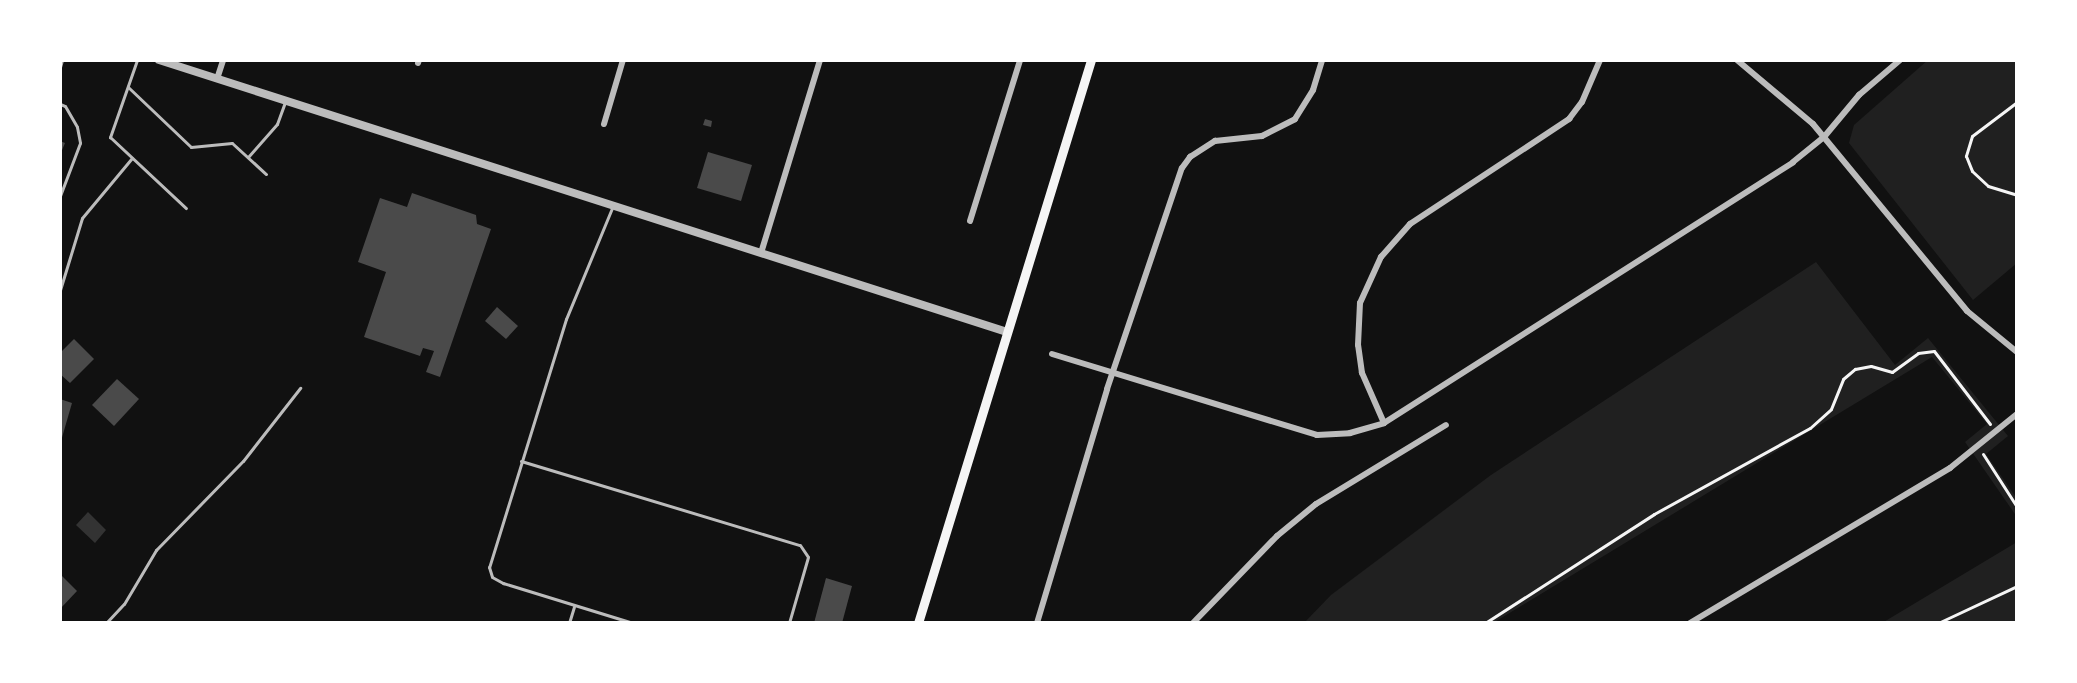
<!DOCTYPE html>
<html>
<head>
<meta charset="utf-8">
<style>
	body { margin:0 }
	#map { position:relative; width:2077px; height:683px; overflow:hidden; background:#111; font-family:Georgia,serif }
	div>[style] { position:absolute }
	.green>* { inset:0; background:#202020 }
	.water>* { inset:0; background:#333 }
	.building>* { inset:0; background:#4a4a4a }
	.path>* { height:3px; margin:-1.5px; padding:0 1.5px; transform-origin:1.5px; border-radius:1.5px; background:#f5f5f5 }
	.service>* { height:3px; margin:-1.5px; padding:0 1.5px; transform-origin:1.5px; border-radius:1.5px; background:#bcbcbc }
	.minor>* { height:6px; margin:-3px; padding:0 3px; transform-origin:3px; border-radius:3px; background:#bcbcbc }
	.tertiary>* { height:8px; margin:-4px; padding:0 4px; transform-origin:4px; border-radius:4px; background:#bcbcbc }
	.secondary>* { height:9px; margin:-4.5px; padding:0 4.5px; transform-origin:4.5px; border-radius:4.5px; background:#f5f5f5 }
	span { translate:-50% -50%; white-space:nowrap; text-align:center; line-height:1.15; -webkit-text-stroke:4.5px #fff; paint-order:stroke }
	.frame { position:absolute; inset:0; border:62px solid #fff; pointer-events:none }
</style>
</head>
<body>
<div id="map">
	<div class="green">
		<div style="clip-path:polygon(1928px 60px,2017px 60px,2017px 263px,1973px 300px,1849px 143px,1854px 125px)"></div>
		<div style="clip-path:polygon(1816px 262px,1895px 365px,1928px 338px,2008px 436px,1986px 454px,2017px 499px,2017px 517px,1965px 442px,1987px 424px,1932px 357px,1493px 623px,1304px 623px,1331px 595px,1491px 475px)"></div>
		<div style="clip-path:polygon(2017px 542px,2017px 623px,1882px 623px)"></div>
	</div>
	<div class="water">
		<div style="clip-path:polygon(88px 512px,106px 530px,95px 543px,76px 525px)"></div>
	</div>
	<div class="building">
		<div style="clip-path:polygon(705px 119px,712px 121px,711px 127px,703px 125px)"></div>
		<div style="clip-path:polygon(60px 141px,65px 143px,60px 155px)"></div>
		<div style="clip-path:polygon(708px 152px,752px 165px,741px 201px,697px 188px)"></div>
		<div style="clip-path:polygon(412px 193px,476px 215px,477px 224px,491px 229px,440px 377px,426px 372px,434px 351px,423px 348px,420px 356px,364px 337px,386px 272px,358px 262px,380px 198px,407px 207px)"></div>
		<div style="clip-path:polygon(497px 307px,518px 326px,506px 339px,485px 321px)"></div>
		<div style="clip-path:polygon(74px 339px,94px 359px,70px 383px,60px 374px,60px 353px)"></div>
		<div style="clip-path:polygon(117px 379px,139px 399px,114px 426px,92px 405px)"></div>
		<div style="clip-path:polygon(60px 399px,72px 403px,61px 441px,60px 440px)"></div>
		<div style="clip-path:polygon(60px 574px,77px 591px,60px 609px)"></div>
		<div style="clip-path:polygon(826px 578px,852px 586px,842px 623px,814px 623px)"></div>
	</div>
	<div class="path">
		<div style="left:2017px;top:102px;width:56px;rotate:142.9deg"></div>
		<div style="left:1972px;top:136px;width:21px;rotate:107deg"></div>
		<div style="left:1966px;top:156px;width:16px;rotate:68deg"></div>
		<div style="left:1972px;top:171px;width:22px;rotate:43deg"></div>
		<div style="left:1988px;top:186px;width:30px;rotate:17deg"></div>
		<div style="left:1983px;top:454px;width:63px;rotate:57.3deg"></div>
		<div style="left:1485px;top:623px;width:201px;rotate:-32.8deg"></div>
		<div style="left:1654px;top:514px;width:178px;rotate:-28.9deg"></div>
		<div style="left:1810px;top:428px;width:28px;rotate:-42deg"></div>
		<div style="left:1831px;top:409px;width:32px;rotate:-68deg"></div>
		<div style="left:1843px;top:379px;width:16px;rotate:-40deg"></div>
		<div style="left:1855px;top:369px;width:16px;rotate:-11deg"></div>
		<div style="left:1871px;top:366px;width:22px;rotate:16deg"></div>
		<div style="left:1892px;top:372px;width:32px;rotate:-36deg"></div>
		<div style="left:1918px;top:353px;width:16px;rotate:-7deg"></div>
		<div style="left:1934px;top:351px;width:92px;rotate:52.5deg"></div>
		<div style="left:1938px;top:623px;width:87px;rotate:-25.1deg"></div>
	</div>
	<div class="service">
		<div style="left:137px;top:60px;width:82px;rotate:109.3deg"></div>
		<div style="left:110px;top:137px;width:104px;rotate:43.1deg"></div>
		<div style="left:60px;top:67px;width:7px;rotate:-74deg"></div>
		<div style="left:128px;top:87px;width:87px;rotate:43.6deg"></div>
		<div style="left:191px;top:147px;width:41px;rotate:-5.6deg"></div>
		<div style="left:232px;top:143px;width:46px;rotate:42.4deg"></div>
		<div style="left:60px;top:104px;width:5px;rotate:22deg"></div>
		<div style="left:65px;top:106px;width:24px;rotate:60deg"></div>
		<div style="left:77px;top:127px;width:16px;rotate:79deg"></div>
		<div style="left:80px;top:143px;width:57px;rotate:110.7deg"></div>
		<div style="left:248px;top:157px;width:44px;rotate:-48.7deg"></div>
		<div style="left:277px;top:124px;width:23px;rotate:-70deg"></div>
		<div style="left:612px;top:208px;width:120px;rotate:112.5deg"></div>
		<div style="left:566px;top:319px;width:260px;rotate:107.2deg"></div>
		<div style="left:489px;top:567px;width:10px;rotate:73deg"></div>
		<div style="left:492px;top:577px;width:13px;rotate:29deg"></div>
		<div style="left:503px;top:583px;width:136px;rotate:17.1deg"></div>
		<div style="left:60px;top:290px;width:75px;rotate:-73deg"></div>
		<div style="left:82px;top:218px;width:78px;rotate:-50.2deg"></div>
		<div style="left:521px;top:461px;width:291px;rotate:16.8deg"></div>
		<div style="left:800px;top:545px;width:14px;rotate:56deg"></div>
		<div style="left:808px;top:557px;width:69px;rotate:106.1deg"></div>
		<div style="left:106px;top:623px;width:26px;rotate:-47deg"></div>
		<div style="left:124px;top:604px;width:63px;rotate:-59.3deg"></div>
		<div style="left:156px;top:550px;width:124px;rotate:-45.7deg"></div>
		<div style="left:243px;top:461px;width:93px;rotate:-52deg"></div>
		<div style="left:569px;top:623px;width:17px;rotate:-73deg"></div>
	</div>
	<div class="minor">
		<div style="left:1737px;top:60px;width:99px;rotate:40.1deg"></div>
		<div style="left:1813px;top:124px;width:242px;rotate:50.5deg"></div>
		<div style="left:1967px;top:311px;width:65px;rotate:39.4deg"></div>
		<div style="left:418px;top:63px;width:3px;rotate:-72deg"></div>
		<div style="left:217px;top:79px;width:20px;rotate:-72deg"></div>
		<div style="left:604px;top:124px;width:67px;rotate:-73.5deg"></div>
		<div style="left:970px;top:221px;width:169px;rotate:-72.7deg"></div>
		<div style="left:761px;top:253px;width:202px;rotate:-73deg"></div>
		<div style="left:1052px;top:354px;width:277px;rotate:17deg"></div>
		<div style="left:1317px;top:435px;width:33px;rotate:-3deg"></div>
		<div style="left:1350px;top:433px;width:35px;rotate:-16deg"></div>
		<div style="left:1384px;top:423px;width:485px;rotate:-32.5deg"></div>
		<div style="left:1793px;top:162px;width:40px;rotate:-39deg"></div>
		<div style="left:1824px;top:137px;width:55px;rotate:-50.2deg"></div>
		<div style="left:1859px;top:95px;width:54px;rotate:-40.5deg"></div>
		<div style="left:1384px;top:423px;width:55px;rotate:-113.7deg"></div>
		<div style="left:1362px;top:373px;width:28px;rotate:-98deg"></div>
		<div style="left:1358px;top:345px;width:42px;rotate:-87.3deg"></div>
		<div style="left:1360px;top:303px;width:51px;rotate:-65.5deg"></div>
		<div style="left:1381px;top:257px;width:44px;rotate:-48.7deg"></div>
		<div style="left:1410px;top:224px;width:191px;rotate:-33.4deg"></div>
		<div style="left:1569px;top:119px;width:21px;rotate:-53deg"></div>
		<div style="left:1582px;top:102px;width:46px;rotate:-66.8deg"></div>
		<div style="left:1037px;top:623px;width:244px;rotate:-73.3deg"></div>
		<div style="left:1107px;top:389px;width:233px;rotate:-71.3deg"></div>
		<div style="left:1182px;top:168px;width:14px;rotate:-54deg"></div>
		<div style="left:1190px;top:157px;width:30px;rotate:-33deg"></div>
		<div style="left:1215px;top:141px;width:47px;rotate:-6.1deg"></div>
		<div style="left:1262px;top:136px;width:37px;rotate:-27deg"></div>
		<div style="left:1295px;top:119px;width:34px;rotate:-58deg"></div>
		<div style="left:1313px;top:90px;width:31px;rotate:-73deg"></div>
		<div style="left:1193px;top:623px;width:121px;rotate:-46deg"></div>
		<div style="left:1277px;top:536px;width:50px;rotate:-39.4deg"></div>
		<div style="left:1316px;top:504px;width:152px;rotate:-31.3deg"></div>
		<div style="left:1690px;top:623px;width:303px;rotate:-30.8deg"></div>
		<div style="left:1950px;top:468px;width:86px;rotate:-38.9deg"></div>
	</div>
	<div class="tertiary">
		<div style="left:159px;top:60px;width:891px;rotate:17.78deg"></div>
	</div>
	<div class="secondary">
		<div style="left:918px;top:623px;width:589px;rotate:-72.92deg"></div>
	</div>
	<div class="frame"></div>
</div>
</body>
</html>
